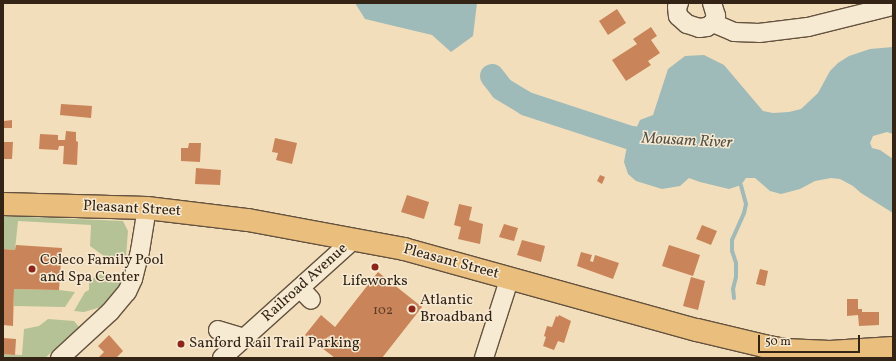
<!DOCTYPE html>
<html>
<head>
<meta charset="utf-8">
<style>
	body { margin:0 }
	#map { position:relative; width:896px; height:361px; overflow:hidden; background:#f3debb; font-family:Vollkorn,serif }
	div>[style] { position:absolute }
	.green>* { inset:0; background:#b4c295 }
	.water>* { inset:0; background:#9ebab9 }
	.stream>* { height:4px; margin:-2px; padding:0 2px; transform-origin:2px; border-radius:2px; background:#9ebab9 }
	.river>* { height:24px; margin:-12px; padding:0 12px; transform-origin:12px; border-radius:12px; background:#9ebab9 }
	.building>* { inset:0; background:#c98459 }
	.roads { filter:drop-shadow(1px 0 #64523f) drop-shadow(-1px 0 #64523f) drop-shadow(0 1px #64523f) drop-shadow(0 -1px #64523f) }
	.minor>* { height:18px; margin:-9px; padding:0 9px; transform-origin:9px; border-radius:9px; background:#f7ead3 }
	.major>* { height:22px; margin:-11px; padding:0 11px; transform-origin:11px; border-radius:11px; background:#eabf7e }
	.dots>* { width:11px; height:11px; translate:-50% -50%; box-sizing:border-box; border:2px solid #f7ead3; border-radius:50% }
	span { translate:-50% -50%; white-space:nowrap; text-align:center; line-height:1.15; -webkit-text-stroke:3px #f7ead3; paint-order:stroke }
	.number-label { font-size:13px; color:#593c27 }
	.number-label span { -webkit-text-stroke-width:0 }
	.street-label { font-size:15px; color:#342416 }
	.poi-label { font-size:15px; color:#342416 }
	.left { translate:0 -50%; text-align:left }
	.water-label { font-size:16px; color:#545147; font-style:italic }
	.frame { position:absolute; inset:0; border:4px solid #342416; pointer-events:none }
	.scale { position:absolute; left:758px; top:335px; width:102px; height:18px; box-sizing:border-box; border:2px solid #342416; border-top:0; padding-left:5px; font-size:12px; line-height:14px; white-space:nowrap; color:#342416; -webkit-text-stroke:3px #f7ead3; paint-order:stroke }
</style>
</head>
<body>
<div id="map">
	<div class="green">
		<div style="clip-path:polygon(3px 216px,123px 221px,128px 231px,126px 257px,120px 260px,108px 259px,90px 246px,91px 225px,18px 221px,15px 250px,3px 249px)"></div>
		<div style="clip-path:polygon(104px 273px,117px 274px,122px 279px,122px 283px,112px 297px,101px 307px,84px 312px,74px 311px,85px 292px,89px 290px,89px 280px)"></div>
		<div style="clip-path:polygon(14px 289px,59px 290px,75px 292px,65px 307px,14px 306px)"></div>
		<div style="clip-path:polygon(48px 319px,74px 321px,79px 327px,45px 358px,3px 358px,3px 354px,22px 355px,24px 329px,39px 326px)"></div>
	</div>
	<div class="water">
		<div style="clip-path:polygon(355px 3px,477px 3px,473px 36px,451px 52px,432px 35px,365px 19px)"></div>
		<div style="clip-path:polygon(893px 47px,893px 134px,887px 132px,873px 136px,870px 143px,872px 148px,880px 150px,893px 159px,893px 213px,861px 193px,853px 186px,840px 179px,831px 178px,815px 181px,800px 189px,781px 194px,770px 191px,755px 178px,746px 178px,741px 185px,729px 189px,700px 182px,689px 178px,680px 186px,662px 189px,636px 181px,628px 174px,624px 162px,626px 151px,640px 120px,653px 115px,668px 69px,685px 56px,704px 55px,724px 65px,763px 111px,773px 113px,789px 112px,801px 109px,818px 93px,830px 71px,838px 63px,849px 56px,870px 49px)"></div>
	</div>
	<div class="stream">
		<div style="left:734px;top:298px;width:9px;rotate:-96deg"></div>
		<div style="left:733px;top:289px;width:12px;rotate:-76deg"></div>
		<div style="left:736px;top:277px;width:14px;rotate:-90deg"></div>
		<div style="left:736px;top:263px;width:13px;rotate:-108deg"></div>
		<div style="left:732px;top:251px;width:11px;rotate:-90deg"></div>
		<div style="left:732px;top:240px;width:30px;rotate:-66deg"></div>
		<div style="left:744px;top:213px;width:9px;rotate:-77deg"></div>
		<div style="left:746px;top:204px;width:20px;rotate:-105deg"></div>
	</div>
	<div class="river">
		<div style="left:492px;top:76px;width:16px;rotate:52deg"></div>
		<div style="left:502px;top:89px;width:29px;rotate:31deg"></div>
		<div style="left:527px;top:104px;width:109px;rotate:18.1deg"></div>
		<div style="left:631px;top:138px;width:34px;rotate:5deg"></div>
	</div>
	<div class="building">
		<div style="clip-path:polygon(617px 9px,626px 23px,608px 35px,599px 21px)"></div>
		<div style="clip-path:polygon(651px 27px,657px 36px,651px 40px,660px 53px,648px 61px,651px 65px,626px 81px,612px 60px,637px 44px,633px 39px)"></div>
		<div style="clip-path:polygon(61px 104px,92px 106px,91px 118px,60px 115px)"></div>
		<div style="clip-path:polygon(12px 120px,12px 128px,4px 128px,4px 121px)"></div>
		<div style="clip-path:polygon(66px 131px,76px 132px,76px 141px,78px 142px,77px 165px,63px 164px,64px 146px,59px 146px,58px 150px,39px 149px,40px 134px,58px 135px,58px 140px,65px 140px)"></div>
		<div style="clip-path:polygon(275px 138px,297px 143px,292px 164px,276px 160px,278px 153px,272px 152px)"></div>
		<div style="clip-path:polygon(3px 142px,13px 142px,12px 159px,3px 159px)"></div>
		<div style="clip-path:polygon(189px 143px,201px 143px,200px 162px,181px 161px,181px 148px,188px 148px)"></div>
		<div style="clip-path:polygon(196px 168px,221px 170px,220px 185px,195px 184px)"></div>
		<div style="clip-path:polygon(600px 175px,605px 177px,602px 184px,597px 181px)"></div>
		<div style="clip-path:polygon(407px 195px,429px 202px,424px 219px,401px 212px)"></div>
		<div style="clip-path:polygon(459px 204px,472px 207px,469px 220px,483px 224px,480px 244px,458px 239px,461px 227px,454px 225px)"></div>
		<div style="clip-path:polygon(504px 224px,518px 228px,514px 241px,499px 237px)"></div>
		<div style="clip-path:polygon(702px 225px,717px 231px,711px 245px,696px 239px)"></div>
		<div style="clip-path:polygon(522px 240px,545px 246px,541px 262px,517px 255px)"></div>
		<div style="clip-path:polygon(16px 245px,62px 248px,59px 290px,14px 289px,13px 326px,3px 325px,3px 249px,15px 250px)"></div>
		<div style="clip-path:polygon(669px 245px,700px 255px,693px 276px,662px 266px)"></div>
		<div style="clip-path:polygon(581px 252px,592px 255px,590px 261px,593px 262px,595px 255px,619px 263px,613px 279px,577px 266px)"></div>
		<div style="clip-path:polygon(760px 269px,768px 271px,765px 286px,756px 284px)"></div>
		<div style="clip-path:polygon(378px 272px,422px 307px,382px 358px,335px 358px,305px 335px,321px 315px,335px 327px)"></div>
		<div style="clip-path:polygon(691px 277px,705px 281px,698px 310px,683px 306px)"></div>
		<div style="clip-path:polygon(847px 299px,858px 299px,858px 309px,862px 309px,862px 312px,879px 312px,879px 325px,859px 326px,858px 315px,847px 316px)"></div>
		<div style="clip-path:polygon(559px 315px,571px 321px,564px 343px,558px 341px,554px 350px,543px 346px,546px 337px,544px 336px,547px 326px,552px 327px,556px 316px,558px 317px)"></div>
		<div style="clip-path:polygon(109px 335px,123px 351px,116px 358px,98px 358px,104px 352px,98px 346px)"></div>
		<div style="clip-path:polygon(3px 338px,16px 339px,15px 355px,3px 354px)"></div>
	</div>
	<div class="roads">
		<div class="minor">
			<div style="left:679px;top:3px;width:4px;rotate:117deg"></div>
			<div style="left:677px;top:7px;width:9px;rotate:84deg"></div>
			<div style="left:678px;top:16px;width:12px;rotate:42deg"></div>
			<div style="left:687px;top:24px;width:13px;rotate:18deg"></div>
			<div style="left:699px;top:28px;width:8px;rotate:-7deg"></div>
			<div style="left:707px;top:27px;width:7px;rotate:-34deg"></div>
			<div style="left:713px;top:23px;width:8px;rotate:-67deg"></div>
			<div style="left:716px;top:16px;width:14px;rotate:-107deg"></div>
			<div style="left:713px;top:23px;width:23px;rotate:23deg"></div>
			<div style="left:734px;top:32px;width:25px;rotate:2deg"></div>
			<div style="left:759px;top:33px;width:49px;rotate:-7deg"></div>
			<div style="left:808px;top:27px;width:88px;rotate:-13.9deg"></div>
			<div style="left:300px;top:288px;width:16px;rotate:47deg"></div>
			<div style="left:218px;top:330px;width:27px;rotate:17deg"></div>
			<div style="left:60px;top:358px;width:68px;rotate:-42.6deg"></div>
			<div style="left:110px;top:312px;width:26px;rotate:-50deg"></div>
			<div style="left:127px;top:292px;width:14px;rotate:-65deg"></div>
			<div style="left:133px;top:279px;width:29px;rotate:-76deg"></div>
			<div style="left:140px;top:251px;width:44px;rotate:-80.8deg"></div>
			<div style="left:222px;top:358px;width:176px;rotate:-42deg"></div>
			<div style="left:484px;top:358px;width:85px;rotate:-72.2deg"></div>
		</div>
		<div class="major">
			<div style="left:3px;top:204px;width:144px;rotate:1.6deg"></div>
			<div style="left:147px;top:208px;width:102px;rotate:6.8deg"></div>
			<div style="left:248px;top:220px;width:159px;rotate:10.5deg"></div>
			<div style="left:404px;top:249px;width:304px;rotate:15.5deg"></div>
			<div style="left:697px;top:330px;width:69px;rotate:13.4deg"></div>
			<div style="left:764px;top:346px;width:20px;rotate:11deg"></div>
			<div style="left:784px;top:350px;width:46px;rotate:2.5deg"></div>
			<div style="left:830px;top:352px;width:63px;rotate:-3.6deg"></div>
		</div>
	</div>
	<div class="dots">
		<div style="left:375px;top:267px;background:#8f2418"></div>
		<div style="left:32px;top:269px;background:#8f2418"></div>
		<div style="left:412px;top:309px;background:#8f2418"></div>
		<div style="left:181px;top:344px;background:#8f2418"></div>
	</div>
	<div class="number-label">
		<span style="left:383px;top:311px">102</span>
	</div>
	<div class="street-label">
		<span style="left:132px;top:209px;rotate:3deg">Pleasant Street</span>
		<span style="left:451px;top:262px;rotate:15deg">Pleasant Street</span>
		<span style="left:305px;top:283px;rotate:-42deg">Railroad Avenue</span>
	</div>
	<div class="poi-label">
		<span class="left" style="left:40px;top:269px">Coleco Family Pool<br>and Spa Center</span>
		<span style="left:375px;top:282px">Lifeworks</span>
		<span class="left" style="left:420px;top:309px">Atlantic<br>Broadband</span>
		<span class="left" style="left:189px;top:344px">Sanford Rail Trail Parking</span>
	</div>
	<div class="water-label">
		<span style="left:687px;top:141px;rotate:3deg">Mousam River</span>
	</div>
	<div class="frame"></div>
	<div class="scale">50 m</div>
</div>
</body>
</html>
